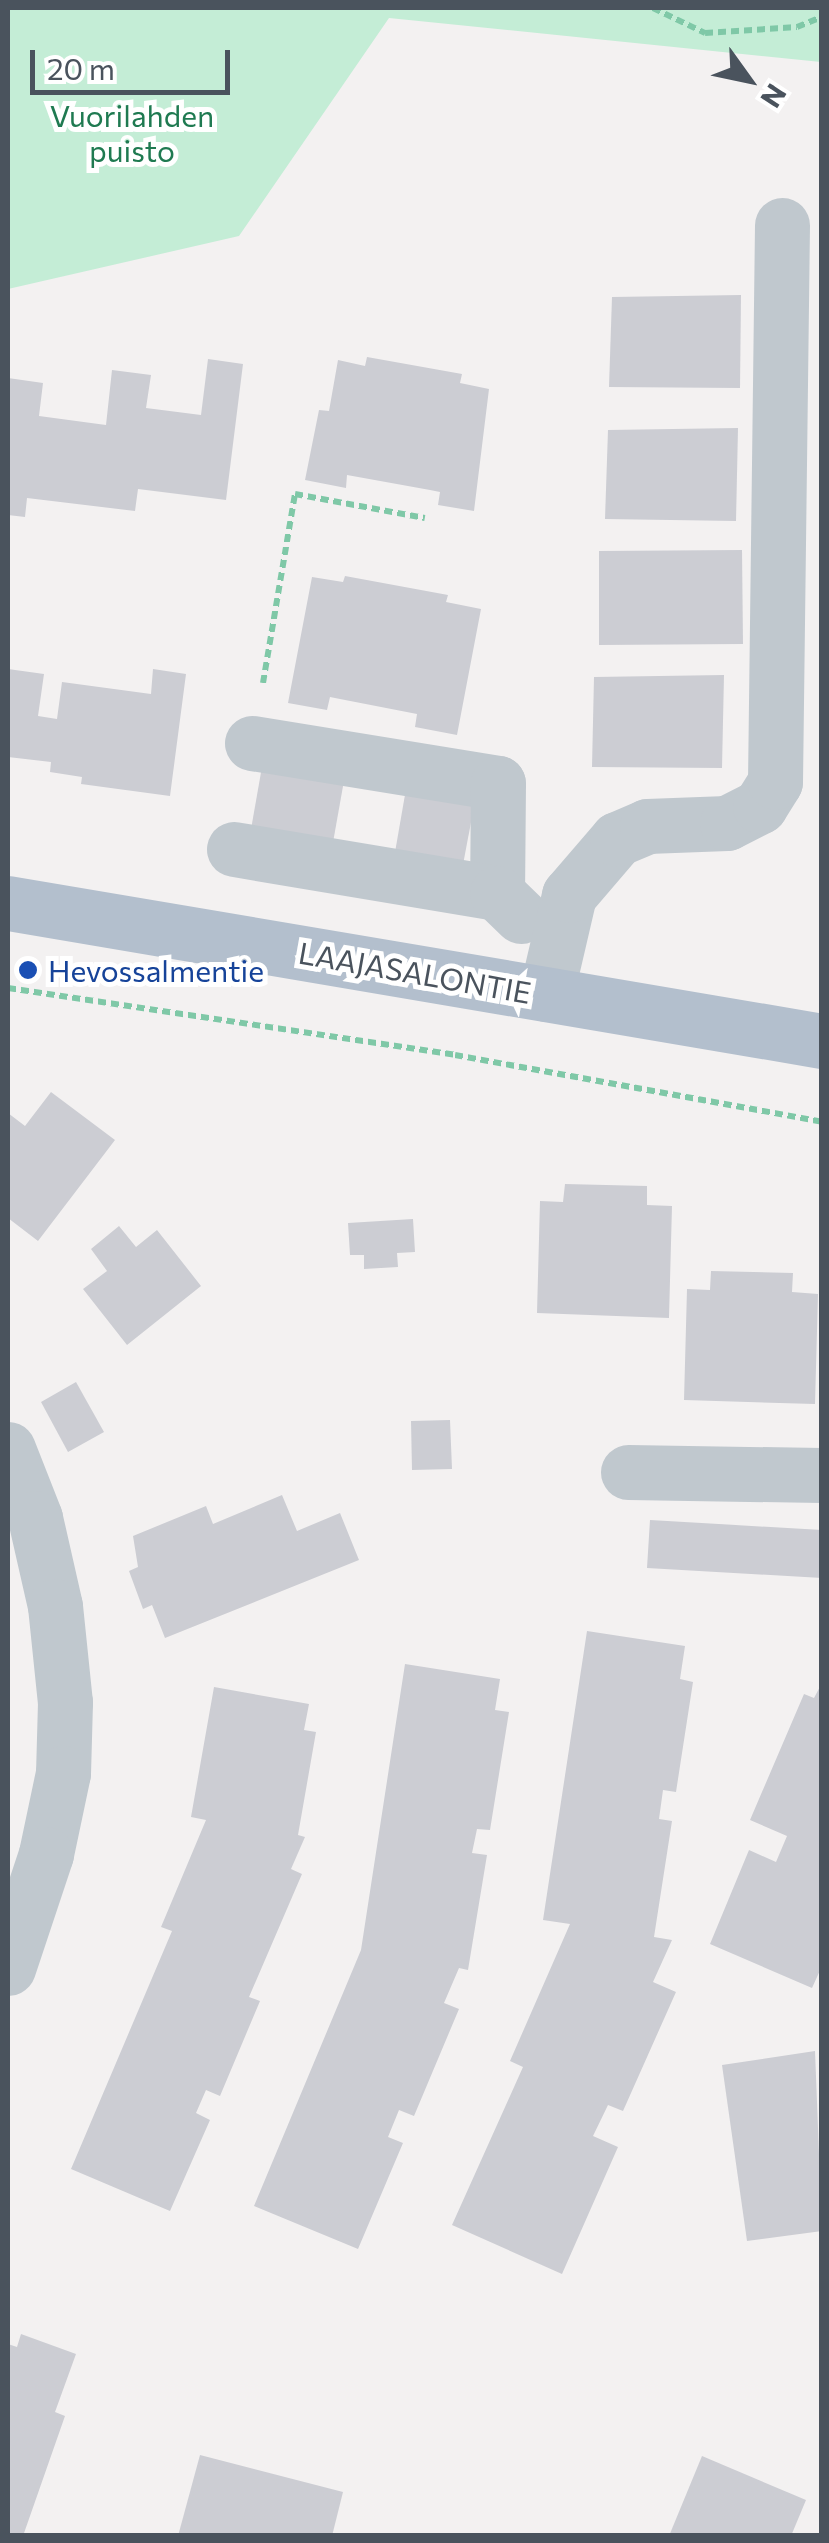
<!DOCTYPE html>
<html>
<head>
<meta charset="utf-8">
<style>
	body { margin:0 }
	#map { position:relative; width:829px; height:2543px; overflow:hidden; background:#f3f1f1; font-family:Commissioner,sans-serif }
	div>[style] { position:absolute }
	.green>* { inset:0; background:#c4edd6 }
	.building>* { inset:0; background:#cccdd3 }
	.path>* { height:6px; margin-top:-3px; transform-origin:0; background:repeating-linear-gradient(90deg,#7fc8a7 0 8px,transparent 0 13px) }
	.minor>* { height:55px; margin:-27.5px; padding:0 27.5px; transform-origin:27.5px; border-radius:27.5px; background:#c0c8ce }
	.major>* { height:55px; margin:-27.5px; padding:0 27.5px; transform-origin:27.5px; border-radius:27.5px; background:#b3bfcd }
	.dots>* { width:28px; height:28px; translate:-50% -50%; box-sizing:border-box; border:5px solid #fff; border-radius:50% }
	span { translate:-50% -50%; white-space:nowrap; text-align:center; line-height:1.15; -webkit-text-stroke:10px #fff; paint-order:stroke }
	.park-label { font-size:30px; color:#1f7a51 }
	.transit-label { font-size:30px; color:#164399 }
	.left { translate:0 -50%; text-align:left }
	.street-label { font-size:30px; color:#4a535d }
	.frame { position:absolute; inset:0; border:10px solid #4a535d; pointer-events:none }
	.north { position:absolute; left:699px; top:30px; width:100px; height:100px; -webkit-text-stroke:8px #fff; paint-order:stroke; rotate:123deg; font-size:28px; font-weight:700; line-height:40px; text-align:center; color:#4a535d }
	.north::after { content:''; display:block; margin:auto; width:35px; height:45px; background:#4a535d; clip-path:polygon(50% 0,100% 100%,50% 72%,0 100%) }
	.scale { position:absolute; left:30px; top:50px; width:200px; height:45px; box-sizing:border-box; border:5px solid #4a535d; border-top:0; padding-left:12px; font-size:30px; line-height:35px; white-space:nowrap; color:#4a535d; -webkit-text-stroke:8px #fff; paint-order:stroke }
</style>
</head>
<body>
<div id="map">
	<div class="green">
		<div style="clip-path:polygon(8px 8px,821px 8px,821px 62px,389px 18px,239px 236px,8px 289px)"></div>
	</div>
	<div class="building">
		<div style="clip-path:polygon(741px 295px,740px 388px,609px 387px,612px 297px)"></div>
		<div style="clip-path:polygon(367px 357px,462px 374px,460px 383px,489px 389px,474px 511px,438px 505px,440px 492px,430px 490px,347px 475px,346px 488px,305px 480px,319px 410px,329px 411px,338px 360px,365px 366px)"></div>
		<div style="clip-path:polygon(208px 359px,243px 364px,226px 500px,138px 489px,135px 511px,27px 498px,25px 517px,8px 515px,8px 378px,43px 383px,39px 416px,106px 425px,112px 370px,151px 375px,146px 408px,201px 415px)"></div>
		<div style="clip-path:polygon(738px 428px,736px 521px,605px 519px,608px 430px)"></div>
		<div style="clip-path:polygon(742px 550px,743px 644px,599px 645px,599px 551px)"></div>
		<div style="clip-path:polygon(345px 576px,448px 595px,446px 602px,481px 609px,457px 735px,415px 727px,417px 714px,340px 699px,330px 697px,327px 710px,288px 703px,312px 577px,343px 582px)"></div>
		<div style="clip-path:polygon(8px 669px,44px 674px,38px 716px,57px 719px,62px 682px,151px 694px,153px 669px,186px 674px,170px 796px,81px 784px,82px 777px,50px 772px,51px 762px,8px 757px)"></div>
		<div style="clip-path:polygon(724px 675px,722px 768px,592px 767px,594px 677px)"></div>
		<div style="clip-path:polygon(263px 761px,345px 775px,332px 848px,250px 835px)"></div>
		<div style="clip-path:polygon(406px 789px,475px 801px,462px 870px,394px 858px)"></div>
		<div style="clip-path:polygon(51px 1092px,115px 1140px,38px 1241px,8px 1218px,8px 1113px,25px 1126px)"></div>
		<div style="clip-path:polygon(565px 1184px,647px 1186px,647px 1205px,672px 1206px,669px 1318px,537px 1313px,540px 1201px,563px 1202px)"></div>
		<div style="clip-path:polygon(413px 1219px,415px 1252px,397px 1253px,398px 1267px,364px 1269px,364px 1255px,350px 1255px,348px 1223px)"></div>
		<div style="clip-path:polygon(119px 1226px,136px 1247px,157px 1230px,201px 1286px,127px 1345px,83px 1289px,107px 1271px,91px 1249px)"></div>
		<div style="clip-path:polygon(711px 1271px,793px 1273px,792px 1292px,818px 1294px,815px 1404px,684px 1400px,687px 1289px,710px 1290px)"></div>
		<div style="clip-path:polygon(76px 1382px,104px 1432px,68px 1452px,41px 1402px)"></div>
		<div style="clip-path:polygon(450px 1420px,452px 1469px,412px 1470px,411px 1421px)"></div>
		<div style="clip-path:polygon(282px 1495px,297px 1531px,340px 1513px,359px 1560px,165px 1638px,152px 1605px,143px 1609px,129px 1571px,138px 1567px,133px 1536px,206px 1506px,213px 1524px)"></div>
		<div style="clip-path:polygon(650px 1520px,822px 1530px,822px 1578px,647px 1568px)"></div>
		<div style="clip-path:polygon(587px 1631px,685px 1646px,680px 1679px,693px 1682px,676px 1792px,663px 1790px,659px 1819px,672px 1821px,654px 1937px,672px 1940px,653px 1982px,676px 1992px,623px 2111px,608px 2105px,593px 2136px,618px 2147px,562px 2274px,452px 2225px,523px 2067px,510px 2061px,570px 1924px,543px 1920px)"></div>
		<div style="clip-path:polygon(405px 1664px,500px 1679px,495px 1710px,509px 1712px,490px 1830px,477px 1829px,472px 1853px,487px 1855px,468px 1970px,459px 1968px,444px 2003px,459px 2009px,414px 2116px,399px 2110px,388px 2137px,403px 2143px,358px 2249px,254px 2206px,361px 1950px)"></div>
		<div style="clip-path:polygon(822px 1683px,822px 1966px,812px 1988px,710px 1944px,749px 1850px,776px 1862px,787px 1836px,750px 1820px,804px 1694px,814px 1698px)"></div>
		<div style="clip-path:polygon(214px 1687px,309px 1704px,304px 1730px,316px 1732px,298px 1835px,305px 1837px,291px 1869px,302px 1874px,249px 1997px,260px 2001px,220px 2096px,206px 2090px,196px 2113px,210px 2120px,170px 2211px,71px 2169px,172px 1931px,161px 1927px,206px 1820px,191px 1817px)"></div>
		<div style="clip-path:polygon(815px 2051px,822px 2231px,747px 2241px,722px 2065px)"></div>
		<div style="clip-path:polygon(21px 2334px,76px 2354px,55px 2412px,65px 2416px,23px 2536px,8px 2536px,8px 2344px,17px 2347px)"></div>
		<div style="clip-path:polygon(200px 2455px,343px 2492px,332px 2536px,178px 2536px)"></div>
		<div style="clip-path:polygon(702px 2456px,806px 2500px,791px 2536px,669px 2536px)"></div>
	</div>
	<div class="path">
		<div style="left:8px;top:8px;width:2px"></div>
		<div style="left:653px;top:8px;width:58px;rotate:25.7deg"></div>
		<div style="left:705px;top:33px;width:92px;rotate:-3.7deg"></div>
		<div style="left:797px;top:27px;width:27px;rotate:-22deg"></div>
		<div style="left:263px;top:683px;width:192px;rotate:-80.4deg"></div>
		<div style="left:295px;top:494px;width:132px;rotate:10.5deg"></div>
		<div style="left:8px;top:988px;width:452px;rotate:8.5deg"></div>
		<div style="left:455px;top:1055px;width:373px;rotate:10.3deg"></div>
	</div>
	<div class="minor">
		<div style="left:252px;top:743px;width:249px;rotate:9.2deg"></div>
		<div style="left:498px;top:783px;width:110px;rotate:90.5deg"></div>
		<div style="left:234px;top:849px;width:267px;rotate:9.5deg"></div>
		<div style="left:497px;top:893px;width:33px;rotate:44deg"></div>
		<div style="left:546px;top:994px;width:102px;rotate:-76.9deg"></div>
		<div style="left:569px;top:895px;width:74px;rotate:-49.4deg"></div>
		<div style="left:617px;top:839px;width:33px;rotate:-23deg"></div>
		<div style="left:647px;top:826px;width:80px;rotate:-2.1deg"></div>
		<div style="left:727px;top:823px;width:37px;rotate:-27deg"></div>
		<div style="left:760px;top:806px;width:28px;rotate:-58deg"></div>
		<div style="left:775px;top:782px;width:557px;rotate:-89.28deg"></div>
		<div style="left:8px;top:1449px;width:74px;rotate:68.6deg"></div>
		<div style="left:35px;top:1518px;width:90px;rotate:77.2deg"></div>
		<div style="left:55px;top:1606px;width:97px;rotate:84.1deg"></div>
		<div style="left:65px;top:1702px;width:71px;rotate:91.6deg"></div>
		<div style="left:63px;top:1773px;width:83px;rotate:101.9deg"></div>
		<div style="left:46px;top:1854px;width:120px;rotate:108.4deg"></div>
		<div style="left:628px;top:1472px;width:194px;rotate:0.9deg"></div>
	</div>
	<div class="major">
		<div style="left:8px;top:903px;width:826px;rotate:9.62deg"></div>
	</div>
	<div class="dots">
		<div style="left:28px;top:970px;background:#1a4fb4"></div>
	</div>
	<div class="park-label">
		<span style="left:132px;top:132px">Vuorilahden<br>puisto</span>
	</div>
	<div class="transit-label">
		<span class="left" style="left:48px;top:970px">Hevossalmentie</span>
	</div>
	<div class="street-label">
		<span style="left:415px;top:972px;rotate:10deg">LAAJASALONTIE</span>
	</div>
	<div class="frame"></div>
	<div class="north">N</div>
	<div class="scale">20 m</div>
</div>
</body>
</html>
